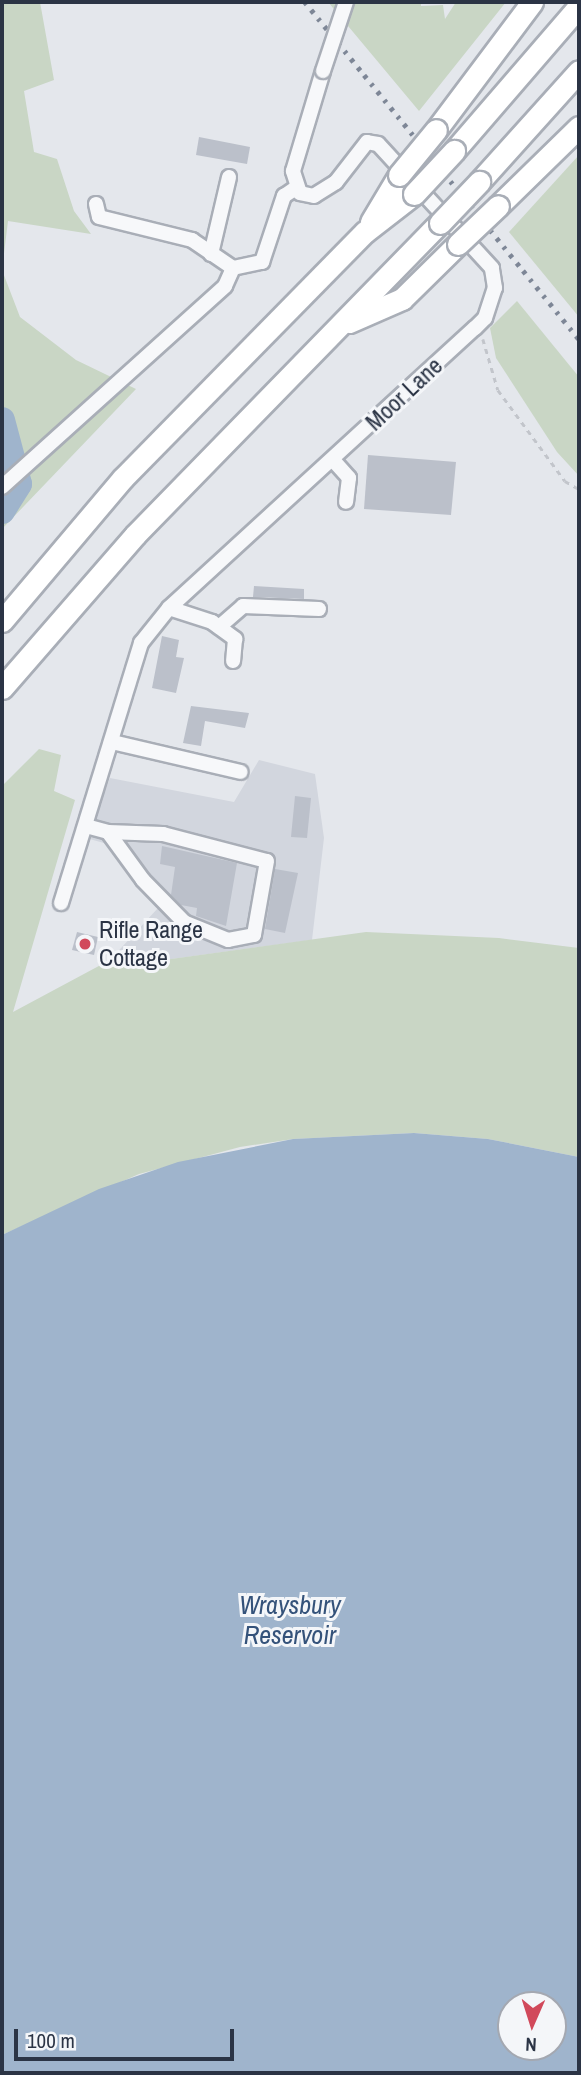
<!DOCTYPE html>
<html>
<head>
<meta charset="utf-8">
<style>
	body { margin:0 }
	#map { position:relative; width:581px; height:2075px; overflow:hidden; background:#e4e7ec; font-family:"Archivo Narrow",sans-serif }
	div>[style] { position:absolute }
	.built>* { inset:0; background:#d2d6de }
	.green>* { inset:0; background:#c9d6c5 }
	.water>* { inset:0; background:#9fb4cc }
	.river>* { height:26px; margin:-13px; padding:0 13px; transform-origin:13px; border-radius:13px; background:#9fb4cc }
	.building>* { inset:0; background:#bbc0ca }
	.path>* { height:2.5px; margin-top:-1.25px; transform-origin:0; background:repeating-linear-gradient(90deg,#c2c5cb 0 5px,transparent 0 10px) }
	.roads { filter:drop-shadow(2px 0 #a9aeb7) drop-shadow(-2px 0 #a9aeb7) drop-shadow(0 2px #a9aeb7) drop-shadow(0 -2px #a9aeb7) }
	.minor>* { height:14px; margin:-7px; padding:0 7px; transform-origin:7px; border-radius:7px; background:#f7f8fa }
	.highway>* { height:21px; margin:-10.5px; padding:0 10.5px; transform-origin:10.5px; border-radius:10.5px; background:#fff }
	.rail>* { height:4.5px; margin-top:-2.25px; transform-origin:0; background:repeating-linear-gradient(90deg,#7d8696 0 3.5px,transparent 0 10.5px) }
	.bridges { filter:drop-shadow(2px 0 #a9aeb7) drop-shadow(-2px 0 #a9aeb7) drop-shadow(0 2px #a9aeb7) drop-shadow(0 -2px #a9aeb7) }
	.minor-bridge>* { height:14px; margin:-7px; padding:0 7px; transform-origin:7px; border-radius:7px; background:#f7f8fa }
	.highway-bridge>* { height:21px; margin:-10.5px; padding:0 10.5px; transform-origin:10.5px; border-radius:10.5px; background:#fff }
	.dots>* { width:19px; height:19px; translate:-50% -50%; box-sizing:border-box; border:4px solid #f4f6f9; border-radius:50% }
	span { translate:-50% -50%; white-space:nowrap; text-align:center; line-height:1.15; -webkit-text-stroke:6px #f4f6f9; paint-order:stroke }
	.street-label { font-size:24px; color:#2b3445 }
	.poi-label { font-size:24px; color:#2b3445 }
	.left { translate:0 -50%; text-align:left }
	.water-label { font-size:26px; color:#34527a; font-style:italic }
	.frame { position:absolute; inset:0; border:4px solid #2b3445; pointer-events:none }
	.north { position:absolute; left:497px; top:1991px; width:70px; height:70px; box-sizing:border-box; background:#f4f6f9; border:2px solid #a4a8b1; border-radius:50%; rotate:183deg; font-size:19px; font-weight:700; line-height:28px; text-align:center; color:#2b3445 }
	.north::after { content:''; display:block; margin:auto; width:24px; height:32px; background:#d1495b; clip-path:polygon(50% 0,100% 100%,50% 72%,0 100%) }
	.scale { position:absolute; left:14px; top:2029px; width:220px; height:32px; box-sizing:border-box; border:4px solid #2b3445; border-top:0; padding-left:9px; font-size:21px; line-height:24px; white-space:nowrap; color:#2b3445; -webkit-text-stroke:5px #f4f6f9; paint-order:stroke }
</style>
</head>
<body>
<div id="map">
	<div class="built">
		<div style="clip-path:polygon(259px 760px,315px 774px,324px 838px,312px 940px,113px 967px,110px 960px,158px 908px,111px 845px,86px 838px,110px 778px,234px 802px)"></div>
	</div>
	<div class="green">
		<div style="clip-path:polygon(2px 2px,40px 2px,54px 80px,24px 91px,34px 152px,57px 159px,74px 211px,91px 234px,8px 221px,2px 270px,20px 317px,76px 360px,136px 389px,2px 529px,6px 465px,2px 470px)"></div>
		<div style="clip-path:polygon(328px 2px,421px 2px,421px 6px,443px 5px,445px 19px,456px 2px,506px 2px,419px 111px)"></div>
		<div style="clip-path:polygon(579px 155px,579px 317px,509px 232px)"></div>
		<div style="clip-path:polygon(517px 301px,579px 377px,579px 476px,557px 452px,496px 358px,490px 328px)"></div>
		<div style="clip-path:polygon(39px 749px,61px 755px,54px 791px,75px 800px,13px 1012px,110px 960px,113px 967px,366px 932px,499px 938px,579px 948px,579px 1157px,488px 1139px,414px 1133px,293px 1139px,240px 1147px,139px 1174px,2px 1235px,2px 786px)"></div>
	</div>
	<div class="water">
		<div style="clip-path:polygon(evenodd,414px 1133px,488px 1139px,579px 1157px,579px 2073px,2px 2073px,2px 1235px,99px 1189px,178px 1162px,293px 1139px,414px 1133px,511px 2005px,553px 2005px,553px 2047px,511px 2047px,511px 2005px)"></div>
	</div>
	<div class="river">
		<div style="left:2px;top:420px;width:66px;rotate:75.1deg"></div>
		<div style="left:19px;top:484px;width:32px;rotate:122deg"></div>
	</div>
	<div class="building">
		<div style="clip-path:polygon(199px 137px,250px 147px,247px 164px,196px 155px)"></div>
		<div style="clip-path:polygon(368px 455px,456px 462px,451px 515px,364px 509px)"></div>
		<div style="clip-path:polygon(254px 586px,304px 589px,304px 599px,253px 597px)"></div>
		<div style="clip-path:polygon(162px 636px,179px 640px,176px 657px,184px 658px,176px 693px,152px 688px)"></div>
		<div style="clip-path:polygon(191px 706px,249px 713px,245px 728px,205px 721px,201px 746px,183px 743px)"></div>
		<div style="clip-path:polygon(295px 796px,311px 798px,307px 838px,291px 837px)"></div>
		<div style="clip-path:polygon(162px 846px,237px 863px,226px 926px,196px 916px,197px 908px,181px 905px,171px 895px,175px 867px,160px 864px)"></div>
		<div style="clip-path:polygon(275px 869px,298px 873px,285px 933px,265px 929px)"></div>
		<div style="clip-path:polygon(77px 932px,98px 937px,94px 955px,72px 950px)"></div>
	</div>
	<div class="path">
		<div style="left:483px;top:339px;width:53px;rotate:73.6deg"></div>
		<div style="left:498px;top:390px;width:113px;rotate:53.6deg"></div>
		<div style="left:565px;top:481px;width:16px;rotate:30deg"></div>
	</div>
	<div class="roads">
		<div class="minor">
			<div style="left:96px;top:204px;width:13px;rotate:77deg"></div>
			<div style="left:99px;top:217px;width:96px;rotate:13.9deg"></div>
			<div style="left:192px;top:240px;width:50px;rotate:34.3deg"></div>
			<div style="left:233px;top:268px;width:30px;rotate:-12deg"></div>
			<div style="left:262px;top:262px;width:70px;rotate:-71.6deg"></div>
			<div style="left:284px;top:196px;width:14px;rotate:-34deg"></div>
			<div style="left:211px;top:254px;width:79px;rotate:-76.8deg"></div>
			<div style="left:333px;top:460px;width:24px;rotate:48deg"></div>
			<div style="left:349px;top:478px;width:24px;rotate:97deg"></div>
			<div style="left:2px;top:487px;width:300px;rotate:-42deg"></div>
			<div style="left:225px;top:286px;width:20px;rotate:-66deg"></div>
			<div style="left:169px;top:608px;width:45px;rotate:18deg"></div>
			<div style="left:212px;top:622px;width:29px;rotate:36deg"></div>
			<div style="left:235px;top:639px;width:22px;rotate:95deg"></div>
			<div style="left:219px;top:627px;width:32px;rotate:-41deg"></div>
			<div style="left:243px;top:606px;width:76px;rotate:2.3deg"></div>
			<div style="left:112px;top:742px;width:132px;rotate:13.1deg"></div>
			<div style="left:86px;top:826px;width:23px;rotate:15deg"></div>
			<div style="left:108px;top:832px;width:55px;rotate:2.1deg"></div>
			<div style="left:163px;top:834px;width:107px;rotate:14.6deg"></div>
			<div style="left:267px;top:861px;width:75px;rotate:100deg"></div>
			<div style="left:254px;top:935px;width:26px;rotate:169deg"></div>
			<div style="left:228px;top:940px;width:48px;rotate:-157.8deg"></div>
			<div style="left:184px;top:922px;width:59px;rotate:-134.3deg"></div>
			<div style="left:143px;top:880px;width:59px;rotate:-126.1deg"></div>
			<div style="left:61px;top:903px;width:272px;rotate:-72.9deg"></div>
			<div style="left:141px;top:643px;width:45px;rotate:-51.3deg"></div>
			<div style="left:169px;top:608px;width:415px;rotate:-42.5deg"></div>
			<div style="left:475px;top:328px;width:14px;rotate:-45deg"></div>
			<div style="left:485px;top:318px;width:32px;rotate:-72deg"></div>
			<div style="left:495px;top:288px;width:20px;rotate:-99deg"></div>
			<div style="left:492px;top:268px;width:168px;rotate:-132.6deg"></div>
			<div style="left:378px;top:144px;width:11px;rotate:-170deg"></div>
			<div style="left:367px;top:142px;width:51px;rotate:127.8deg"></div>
			<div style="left:336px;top:182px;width:26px;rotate:148deg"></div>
			<div style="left:314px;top:196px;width:14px;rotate:-168deg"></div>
			<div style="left:300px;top:193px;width:23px;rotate:-108deg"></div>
			<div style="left:293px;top:171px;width:104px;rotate:-73.3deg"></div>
		</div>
		<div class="highway">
			<div style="left:436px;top:130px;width:160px;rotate:-53.1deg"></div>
			<div style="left:454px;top:151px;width:191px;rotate:-49.2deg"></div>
			<div style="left:479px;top:182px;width:149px;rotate:-48deg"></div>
			<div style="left:498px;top:206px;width:113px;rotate:-44.3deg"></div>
			<div style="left:371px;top:222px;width:55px;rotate:-59.2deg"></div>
			<div style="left:349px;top:322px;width:58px;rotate:-23.5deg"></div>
			<div style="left:402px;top:299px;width:78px;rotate:-44.5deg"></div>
			<div style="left:2px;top:621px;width:187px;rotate:-49.8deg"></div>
			<div style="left:123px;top:478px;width:345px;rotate:-45.5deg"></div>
			<div style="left:365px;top:232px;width:62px;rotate:-37.8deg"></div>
			<div style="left:2px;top:688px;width:203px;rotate:-49deg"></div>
			<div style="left:135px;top:535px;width:436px;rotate:-45.7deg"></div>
		</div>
	</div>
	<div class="rail">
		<div style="left:305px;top:2px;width:434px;rotate:50.9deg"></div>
	</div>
	<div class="bridges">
		<div class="minor-bridge">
			<div style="left:323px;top:71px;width:73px;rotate:-71.6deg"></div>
		</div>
		<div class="highway-bridge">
			<div style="left:399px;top:175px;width:58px;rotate:-50.6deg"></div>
			<div style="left:414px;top:194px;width:59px;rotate:-47.1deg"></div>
			<div style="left:440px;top:223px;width:57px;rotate:-46.4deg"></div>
			<div style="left:458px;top:244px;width:55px;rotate:-43.5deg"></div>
		</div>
	</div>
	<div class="dots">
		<div style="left:85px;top:944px;background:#d1495b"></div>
	</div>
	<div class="street-label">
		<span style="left:404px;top:394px;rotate:-43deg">Moor Lane</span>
	</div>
	<div class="poi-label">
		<span class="left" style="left:99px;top:944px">Rifle Range<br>Cottage</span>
	</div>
	<div class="water-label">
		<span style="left:290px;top:1620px">Wraysbury<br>Reservoir</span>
	</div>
	<div class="frame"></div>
	<div class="north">N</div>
	<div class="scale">100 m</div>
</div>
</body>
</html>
